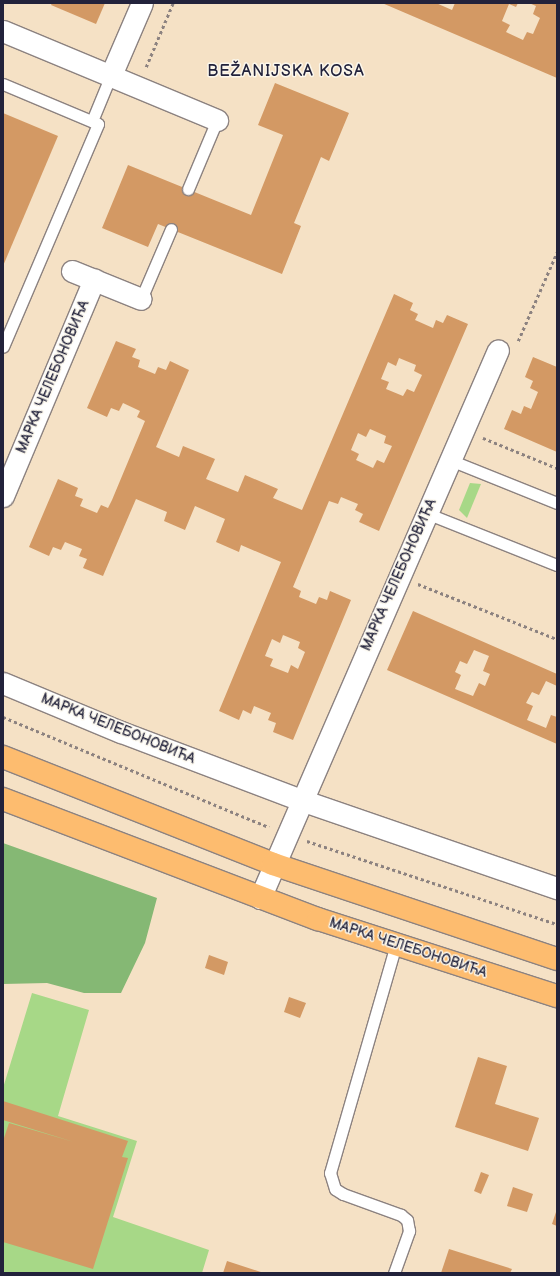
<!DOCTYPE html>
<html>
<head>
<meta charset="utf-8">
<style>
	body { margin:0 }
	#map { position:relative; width:560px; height:1276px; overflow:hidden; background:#f5e1c5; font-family:"Balsamiq Sans",sans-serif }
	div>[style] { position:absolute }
	.green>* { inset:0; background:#a7d887 }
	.forest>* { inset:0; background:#85b874 }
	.building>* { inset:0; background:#d39964 }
	.path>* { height:2.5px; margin-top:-1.25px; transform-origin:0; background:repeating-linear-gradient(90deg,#8c8280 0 3px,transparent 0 6px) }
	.roads { filter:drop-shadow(1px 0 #8c8280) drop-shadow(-1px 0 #8c8280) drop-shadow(0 1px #8c8280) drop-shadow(0 -1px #8c8280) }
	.lane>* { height:11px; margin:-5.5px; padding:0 5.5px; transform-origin:5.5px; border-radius:5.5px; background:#fff }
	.street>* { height:21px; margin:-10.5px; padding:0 10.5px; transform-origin:10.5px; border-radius:10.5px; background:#fff }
	.primary>* { height:22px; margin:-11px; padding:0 11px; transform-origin:11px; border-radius:11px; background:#fdbc6f }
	span { translate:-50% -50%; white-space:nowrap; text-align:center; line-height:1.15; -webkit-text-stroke:3px #fbf7ec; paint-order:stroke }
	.street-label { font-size:14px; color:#22223b }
	.quarter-label { font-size:16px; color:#22223b; letter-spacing:1px }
	.frame { position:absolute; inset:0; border:4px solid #22223b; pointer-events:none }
</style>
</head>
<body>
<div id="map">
	<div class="green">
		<div style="clip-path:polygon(470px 483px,481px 484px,467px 518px,459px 510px)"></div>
		<div style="clip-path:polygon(32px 993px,89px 1010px,58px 1116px,137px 1141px,113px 1217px,209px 1250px,202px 1273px,3px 1273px,3px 1088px)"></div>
	</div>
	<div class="forest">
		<div style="clip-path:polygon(3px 843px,157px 898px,145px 943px,121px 993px,84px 993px,47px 983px,3px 984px)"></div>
	</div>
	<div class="building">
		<div style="clip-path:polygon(52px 3px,105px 3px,96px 24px,51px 5px)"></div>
		<div style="clip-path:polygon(382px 3px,436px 3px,452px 10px,455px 3px,518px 3px,516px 7px,509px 4px,502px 21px,510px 25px,506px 32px,523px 40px,527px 32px,533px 34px,540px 18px,533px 14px,536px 6px,529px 3px,557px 3px,557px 78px)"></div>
		<div style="clip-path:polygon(275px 83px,349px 113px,329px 161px,321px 157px,294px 223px,301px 226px,282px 274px,158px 224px,148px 247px,102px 228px,128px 165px,251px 215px,283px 135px,258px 125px)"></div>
		<div style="clip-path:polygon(3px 113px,58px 136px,3px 266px)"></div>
		<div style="clip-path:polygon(evenodd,394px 294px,413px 303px,410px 310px,418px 314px,415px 320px,433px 328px,436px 320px,443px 323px,447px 315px,468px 324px,379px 531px,359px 522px,363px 514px,355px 510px,358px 504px,341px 497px,338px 504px,329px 501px,293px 587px,301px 591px,299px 597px,316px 604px,319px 597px,327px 600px,330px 591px,351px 600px,293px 740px,273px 732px,276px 723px,268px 720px,271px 713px,254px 706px,251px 714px,243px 710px,239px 720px,219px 711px,281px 562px,241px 545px,239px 552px,216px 542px,225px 519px,195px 506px,185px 530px,164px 521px,167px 512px,136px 499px,103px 576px,83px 568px,87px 559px,79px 556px,82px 549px,65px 542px,61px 550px,53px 547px,49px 556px,29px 547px,58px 479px,78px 488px,75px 496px,83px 499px,80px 506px,97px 513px,101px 505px,108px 508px,112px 500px,145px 421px,137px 417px,140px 411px,123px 403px,119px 411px,111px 408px,107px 417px,87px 408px,116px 341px,136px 349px,132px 357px,140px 360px,138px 367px,155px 374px,158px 367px,166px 370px,170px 361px,189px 370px,156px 447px,179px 457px,183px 446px,215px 459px,206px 479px,238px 492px,245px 475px,278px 489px,273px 498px,302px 510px,394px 294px,399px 358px,416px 365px,414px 371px,422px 375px,414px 392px,407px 389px,403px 396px,386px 389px,389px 382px,381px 379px,388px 362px,396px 366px,399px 358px,394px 294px,370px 429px,386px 436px,384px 443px,392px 446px,384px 463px,377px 460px,373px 468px,356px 460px,359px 454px,351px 450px,358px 433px,366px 437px,370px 429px,394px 294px,283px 635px,300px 642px,298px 648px,305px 652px,298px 669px,291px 665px,288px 673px,270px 666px,273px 659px,265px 656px,272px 639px,280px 643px,283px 635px)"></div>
		<div style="clip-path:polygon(533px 357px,557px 367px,557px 452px,504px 429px,512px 410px,521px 414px,524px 406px,531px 409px,538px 392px,530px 388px,533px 381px,525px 377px)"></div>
		<div style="clip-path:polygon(evenodd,413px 611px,557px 674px,557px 686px,546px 681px,539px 695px,532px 692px,526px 703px,533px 706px,527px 720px,546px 728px,551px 715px,557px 717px,557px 744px,387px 670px,413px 611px,474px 650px,489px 656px,483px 671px,490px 674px,485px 686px,479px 683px,473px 696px,455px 689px,461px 675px,455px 672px,460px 661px,467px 664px,474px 650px)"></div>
		<div style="clip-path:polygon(209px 955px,228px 962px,224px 975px,205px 968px)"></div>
		<div style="clip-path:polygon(289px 997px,306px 1003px,300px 1018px,284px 1012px)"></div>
		<div style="clip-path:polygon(478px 1057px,507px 1066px,495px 1104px,539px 1118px,528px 1151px,455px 1127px)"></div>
		<div style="clip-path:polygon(3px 1101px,128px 1141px,122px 1157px,128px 1158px,93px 1269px,3px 1242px,3px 1141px,9px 1123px,74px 1142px,3px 1120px)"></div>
		<div style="clip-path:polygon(481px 1172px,489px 1175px,481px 1194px,474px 1191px)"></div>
		<div style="clip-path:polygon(513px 1187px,533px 1194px,527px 1212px,507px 1206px)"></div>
		<div style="clip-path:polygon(557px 1209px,557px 1226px,552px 1224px)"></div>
		<div style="clip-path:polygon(449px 1249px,512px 1269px,510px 1273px,441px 1273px)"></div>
		<div style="clip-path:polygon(227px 1261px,264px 1273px,223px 1273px)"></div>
	</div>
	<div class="path">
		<div style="left:146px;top:67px;width:69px;rotate:-67.1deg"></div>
		<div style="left:518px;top:341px;width:97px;rotate:-66.3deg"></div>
		<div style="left:483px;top:438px;width:80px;rotate:22.1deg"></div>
		<div style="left:418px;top:584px;width:149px;rotate:21.6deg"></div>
		<div style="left:3px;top:717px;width:288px;rotate:22.5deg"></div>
		<div style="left:307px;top:841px;width:263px;rotate:18.4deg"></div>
	</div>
	<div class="roads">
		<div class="lane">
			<div style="left:3px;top:84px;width:103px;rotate:22.8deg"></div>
			<div style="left:98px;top:124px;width:242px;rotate:113.1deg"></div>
			<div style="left:92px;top:121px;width:50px;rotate:-67.6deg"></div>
			<div style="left:188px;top:189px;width:75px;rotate:-67.2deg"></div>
			<div style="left:141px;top:299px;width:76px;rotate:-66.8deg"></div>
			<div style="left:450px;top:460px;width:115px;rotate:21.9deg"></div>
			<div style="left:426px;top:513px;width:141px;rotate:21.7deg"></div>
			<div style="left:394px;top:1273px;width:45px;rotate:-70.3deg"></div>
			<div style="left:409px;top:1231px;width:11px;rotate:-100deg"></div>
			<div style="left:407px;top:1220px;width:8px;rotate:-140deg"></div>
			<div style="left:401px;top:1215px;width:62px;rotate:-160.1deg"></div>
			<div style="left:343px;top:1194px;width:9px;rotate:-148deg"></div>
			<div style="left:335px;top:1189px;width:17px;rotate:-107deg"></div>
			<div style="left:330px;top:1173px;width:237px;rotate:-73.9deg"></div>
		</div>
		<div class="street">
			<div style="left:3px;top:31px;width:232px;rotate:22.6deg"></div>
			<div style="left:111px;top:75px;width:78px;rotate:-66.7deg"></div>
			<div style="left:72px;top:271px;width:74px;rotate:22.1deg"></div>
			<div style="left:3px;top:496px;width:235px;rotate:-67.2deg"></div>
			<div style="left:3px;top:683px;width:128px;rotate:22.6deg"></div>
			<div style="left:121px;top:732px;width:192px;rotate:20.7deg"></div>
			<div style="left:301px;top:800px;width:271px;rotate:19deg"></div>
			<div style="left:260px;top:898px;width:597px;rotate:-66.52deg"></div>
		</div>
		<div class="primary">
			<div style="left:3px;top:757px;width:290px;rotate:21.6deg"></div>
			<div style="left:273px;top:864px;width:299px;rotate:18.5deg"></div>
			<div style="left:3px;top:799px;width:337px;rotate:20.9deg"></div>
			<div style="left:318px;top:919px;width:251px;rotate:17.9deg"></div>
		</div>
	</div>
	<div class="street-label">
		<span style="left:53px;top:377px;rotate:-67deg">МАРКА ЧЕЛЕБОНОВИЋА</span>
		<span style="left:399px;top:575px;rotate:-66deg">МАРКА ЧЕЛЕБОНОВИЋА</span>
		<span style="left:118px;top:729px;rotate:22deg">МАРКА ЧЕЛЕБОНОВИЋА</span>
		<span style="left:408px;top:948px;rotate:18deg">МАРКА ЧЕЛЕБОНОВИЋА</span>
	</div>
	<div class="quarter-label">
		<span style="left:286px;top:72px">BEŽANIJSKA KOSA</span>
	</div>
	<div class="frame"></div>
</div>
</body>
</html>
